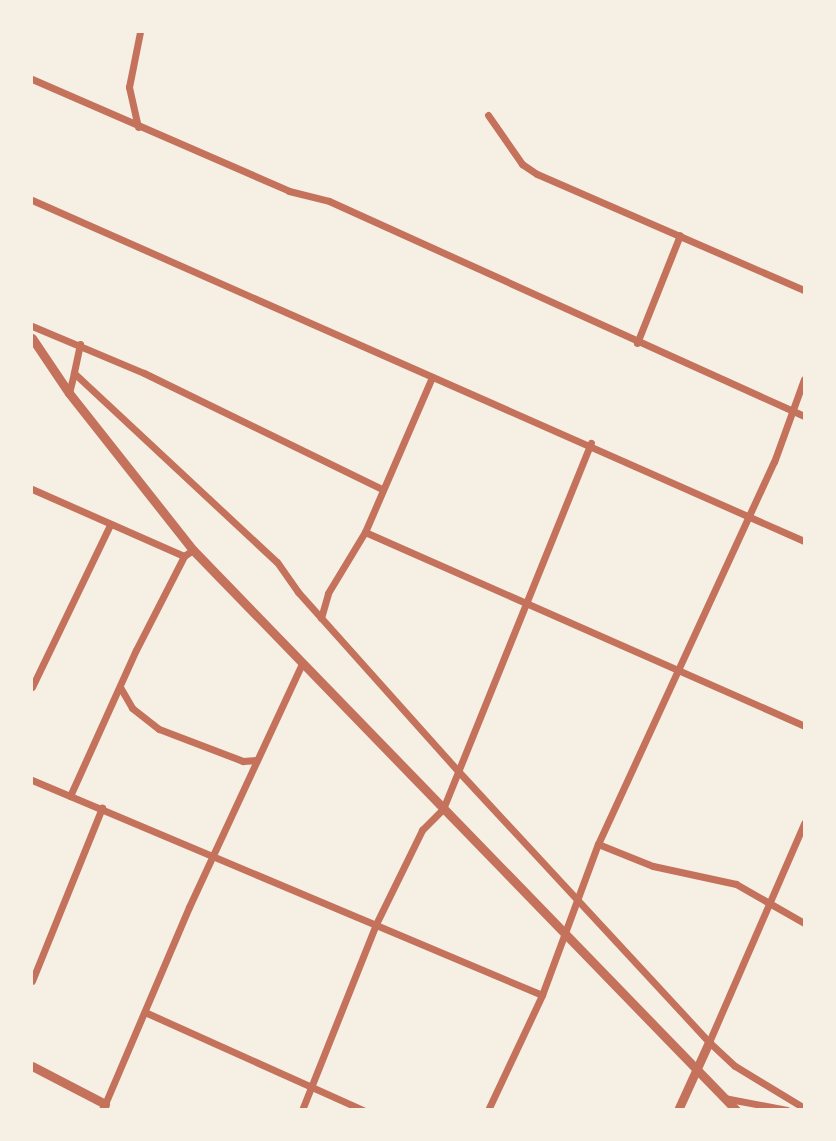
<!DOCTYPE html>
<html>
<head>
<meta charset="utf-8">
<style>
	body { margin:0 }
	#map { position:relative; width:836px; height:1141px; overflow:hidden; background:#f6efe4; font-family:"Varela Round",sans-serif }
	div>[style] { position:absolute }
	.minor>* { height:7px; margin:-3.5px; padding:0 3.5px; transform-origin:3.5px; border-radius:3.5px; background:#c5725c }
	.tertiary>* { height:9px; margin:-4.5px; padding:0 4.5px; transform-origin:4.5px; border-radius:4.5px; background:#c5725c }
	span { translate:-50% -50%; white-space:nowrap; text-align:center; line-height:1.15; -webkit-text-stroke:7px #f6efe4; paint-order:stroke }
	.frame { position:absolute; inset:0; border:33px solid #f6efe4; pointer-events:none }
</style>
</head>
<body>
<div id="map">
	<div class="minor">
		<div style="left:32px;top:79px;width:280px;rotate:23.5deg"></div>
		<div style="left:289px;top:191px;width:41px;rotate:14deg"></div>
		<div style="left:329px;top:201px;width:521px;rotate:24.35deg"></div>
		<div style="left:488px;top:115px;width:60px;rotate:55.2deg"></div>
		<div style="left:522px;top:164px;width:18px;rotate:34deg"></div>
		<div style="left:537px;top:174px;width:291px;rotate:23.5deg"></div>
		<div style="left:138px;top:127px;width:41px;rotate:-102.7deg"></div>
		<div style="left:129px;top:87px;width:56px;rotate:-78.7deg"></div>
		<div style="left:32px;top:200px;width:844px;rotate:23.83deg"></div>
		<div style="left:32px;top:326px;width:121px;rotate:22.8deg"></div>
		<div style="left:144px;top:373px;width:265px;rotate:26deg"></div>
		<div style="left:637px;top:343px;width:116px;rotate:-68.3deg"></div>
		<div style="left:80px;top:344px;width:30px;rotate:102deg"></div>
		<div style="left:74px;top:373px;width:277px;rotate:43deg"></div>
		<div style="left:277px;top:562px;width:37px;rotate:55deg"></div>
		<div style="left:298px;top:592px;width:241px;rotate:48.2deg"></div>
		<div style="left:459px;top:772px;width:368px;rotate:47.2deg"></div>
		<div style="left:709px;top:1042px;width:35px;rotate:43deg"></div>
		<div style="left:735px;top:1066px;width:81px;rotate:31.3deg"></div>
		<div style="left:69px;top:393px;width:21px;rotate:-76deg"></div>
		<div style="left:32px;top:489px;width:166px;rotate:23.8deg"></div>
		<div style="left:365px;top:532px;width:480px;rotate:23.8deg"></div>
		<div style="left:321px;top:618px;width:26px;rotate:-74deg"></div>
		<div style="left:328px;top:593px;width:71px;rotate:-58.8deg"></div>
		<div style="left:365px;top:532px;width:169px;rotate:-66.6deg"></div>
		<div style="left:32px;top:687px;width:180px;rotate:-64.3deg"></div>
		<div style="left:120px;top:687px;width:24px;rotate:60deg"></div>
		<div style="left:132px;top:708px;width:34px;rotate:38deg"></div>
		<div style="left:159px;top:729px;width:90px;rotate:20.9deg"></div>
		<div style="left:243px;top:761px;width:14px;rotate:-4deg"></div>
		<div style="left:32px;top:780px;width:553px;rotate:22.86deg"></div>
		<div style="left:70px;top:796px;width:160px;rotate:-65.7deg"></div>
		<div style="left:136px;top:650px;width:106px;rotate:-62.9deg"></div>
		<div style="left:184px;top:556px;width:11px;rotate:-34deg"></div>
		<div style="left:598px;top:844px;width:59px;rotate:21.8deg"></div>
		<div style="left:653px;top:866px;width:85px;rotate:12.2deg"></div>
		<div style="left:736px;top:884px;width:78px;rotate:29.8deg"></div>
		<div style="left:32px;top:981px;width:187px;rotate:-68deg"></div>
		<div style="left:147px;top:1013px;width:237px;rotate:24.2deg"></div>
		<div style="left:709px;top:1042px;width:239px;rotate:-66.5deg"></div>
		<div style="left:724px;top:1098px;width:64px;rotate:10.8deg"></div>
		<div style="left:105px;top:1104px;width:214px;rotate:-66.9deg"></div>
		<div style="left:189px;top:907px;width:266px;rotate:-65.1deg"></div>
		<div style="left:302px;top:1110px;width:200px;rotate:-68.3deg"></div>
		<div style="left:376px;top:924px;width:105px;rotate:-63.9deg"></div>
		<div style="left:422px;top:830px;width:30px;rotate:-45deg"></div>
		<div style="left:443px;top:809px;width:395px;rotate:-68deg"></div>
		<div style="left:488px;top:1110px;width:127px;rotate:-64.8deg"></div>
		<div style="left:542px;top:995px;width:161px;rotate:-69.7deg"></div>
		<div style="left:598px;top:844px;width:421px;rotate:-65.3deg"></div>
		<div style="left:774px;top:462px;width:88px;rotate:-70.1deg"></div>
	</div>
	<div class="tertiary">
		<div style="left:32px;top:338px;width:66px;rotate:56.1deg"></div>
		<div style="left:69px;top:393px;width:200px;rotate:51.7deg"></div>
		<div style="left:193px;top:550px;width:780px;rotate:45.88deg"></div>
		<div style="left:32px;top:1066px;width:82px;rotate:27.5deg"></div>
		<div style="left:105px;top:1104px;width:6px;rotate:108deg"></div>
		<div style="left:678px;top:1110px;width:75px;rotate:-65.5deg"></div>
	</div>
	<div class="frame"></div>
</div>
</body>
</html>
